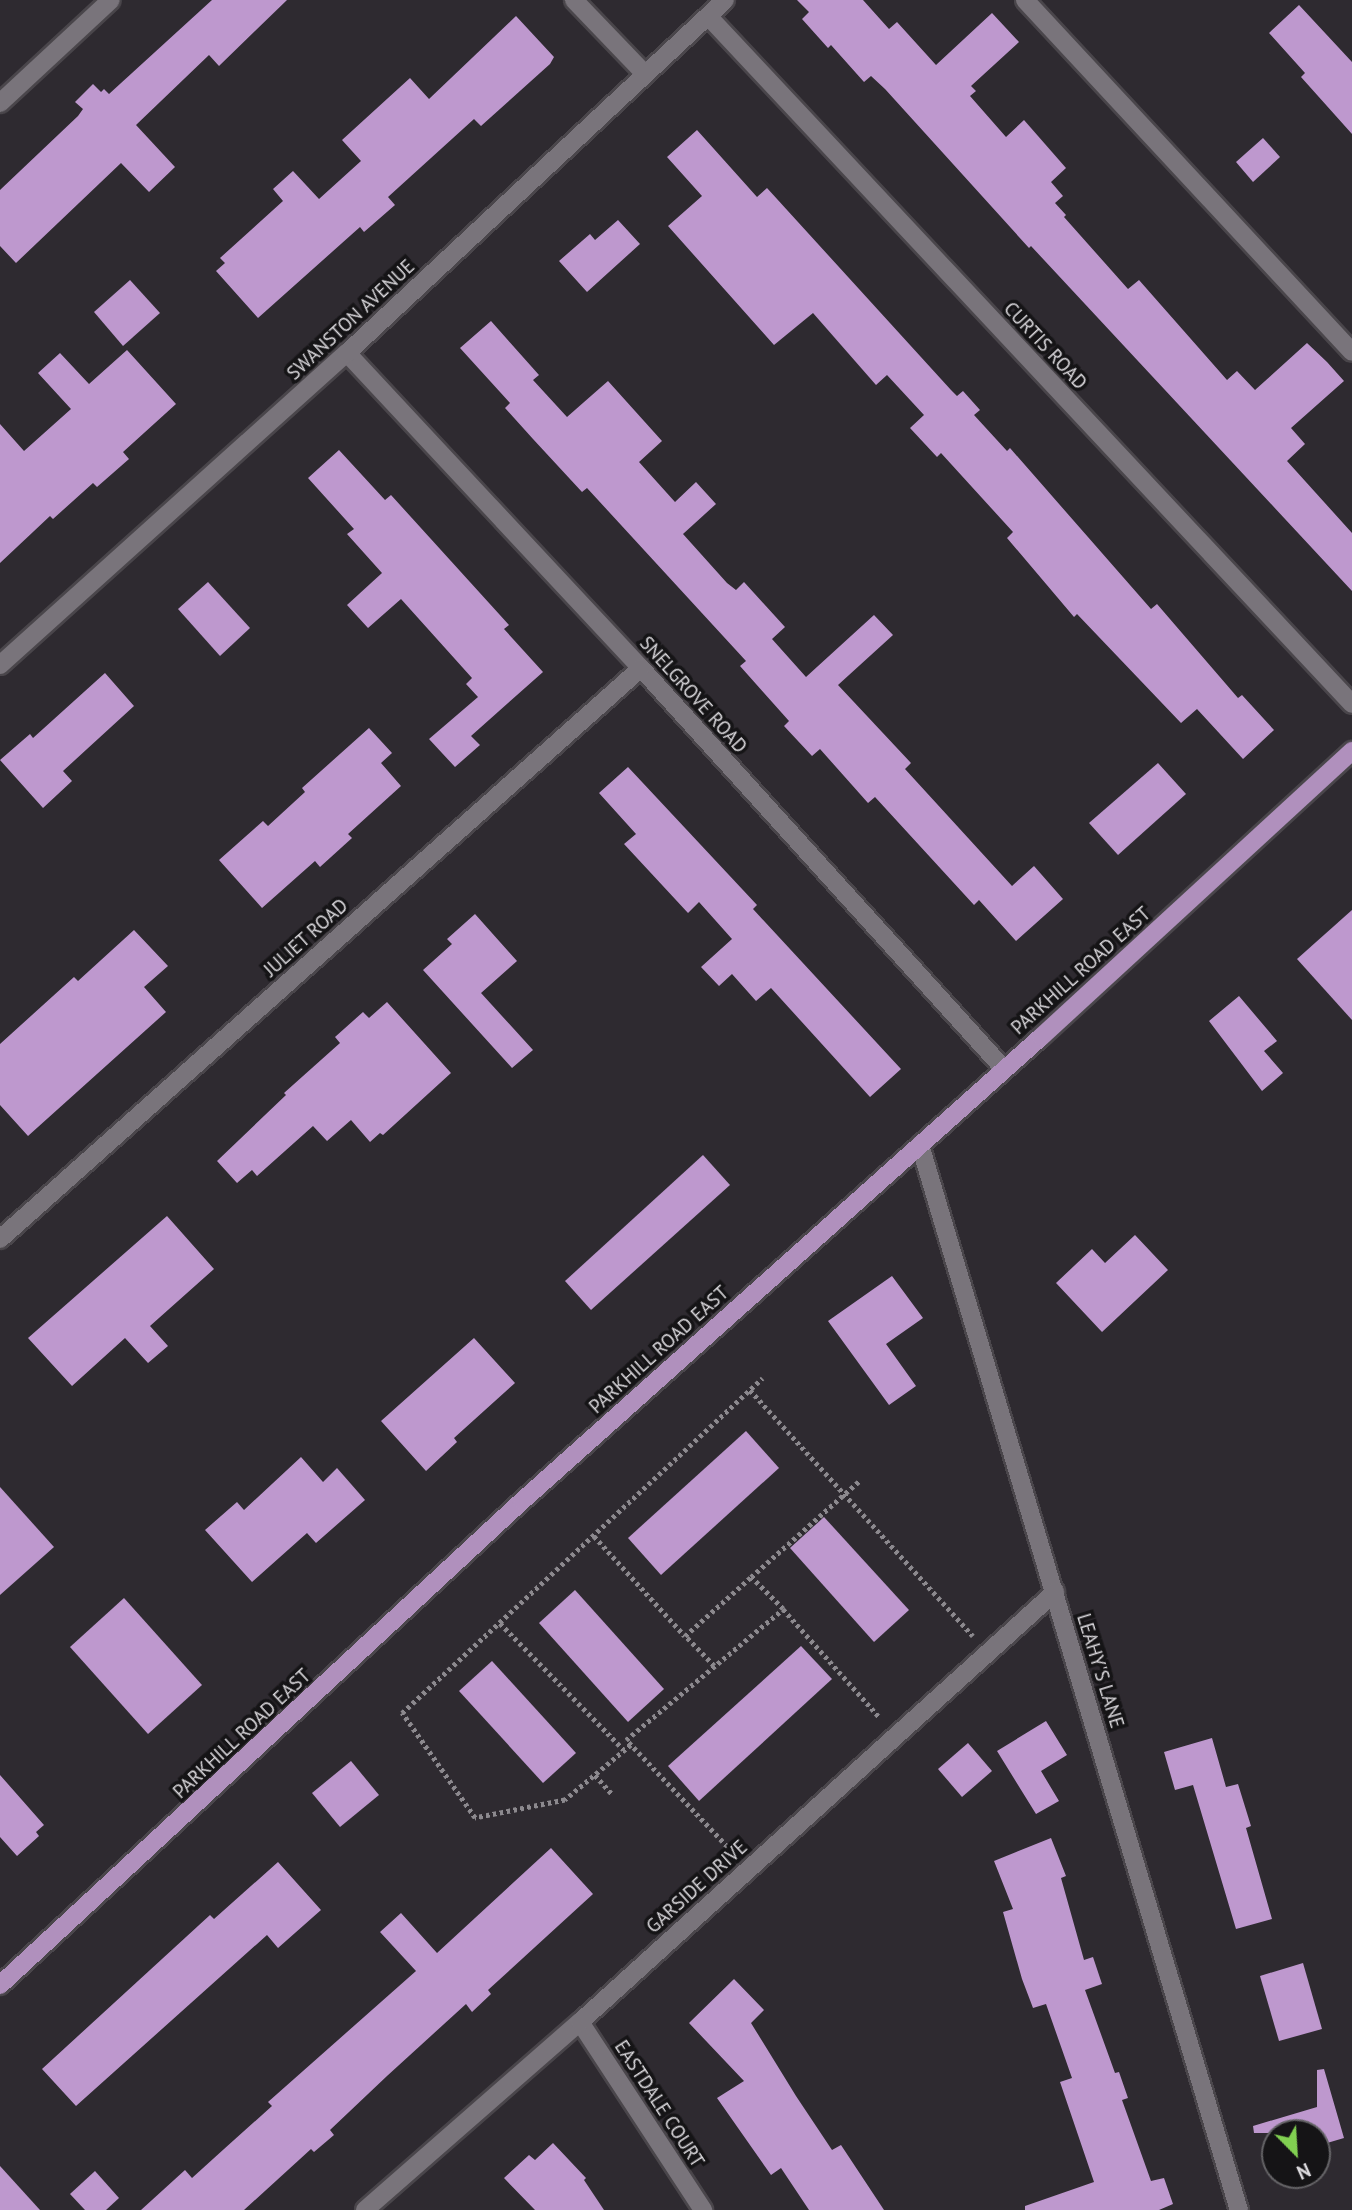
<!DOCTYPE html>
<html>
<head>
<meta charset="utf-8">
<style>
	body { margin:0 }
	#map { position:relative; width:1352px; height:2210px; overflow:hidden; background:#2e2a30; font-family:"PT Sans",sans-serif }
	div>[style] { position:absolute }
	.building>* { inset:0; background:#be98ce }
	.path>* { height:4.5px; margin-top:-2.25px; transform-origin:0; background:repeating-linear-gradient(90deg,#8c898e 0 3.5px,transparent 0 7px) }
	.roads { filter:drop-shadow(2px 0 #4a464b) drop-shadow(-2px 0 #4a464b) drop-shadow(0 2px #4a464b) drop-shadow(0 -2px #4a464b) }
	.minor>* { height:18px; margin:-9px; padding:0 9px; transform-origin:9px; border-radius:9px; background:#79747b }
	.major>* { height:18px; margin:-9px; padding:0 9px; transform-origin:9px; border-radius:9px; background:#b090bd }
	span { translate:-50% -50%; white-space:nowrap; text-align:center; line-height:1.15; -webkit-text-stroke:7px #151416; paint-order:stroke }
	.street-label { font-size:19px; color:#dbd9dd }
	.north { position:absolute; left:1261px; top:2119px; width:70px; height:70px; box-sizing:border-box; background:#151416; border:2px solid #646366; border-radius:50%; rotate:156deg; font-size:19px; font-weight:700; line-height:28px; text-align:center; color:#dbd9dd }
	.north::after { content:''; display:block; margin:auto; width:24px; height:32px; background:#81d051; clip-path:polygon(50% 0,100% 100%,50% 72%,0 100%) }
</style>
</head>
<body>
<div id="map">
	<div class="building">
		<div style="clip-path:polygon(212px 0,287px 0,219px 66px,209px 55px,136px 125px,175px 167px,149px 192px,121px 163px,16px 263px,0 246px,0 190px,78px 116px,83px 109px,75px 102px,93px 84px,101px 92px,104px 89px,109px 94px)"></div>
		<div style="clip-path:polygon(797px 0,863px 0,889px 29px,897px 22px,936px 65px,992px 13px,1019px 42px,971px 86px,976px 91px,970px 96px,1006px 137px,1024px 120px,1066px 168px,1051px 182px,1063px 196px,1055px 203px,1066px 215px,1064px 217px,1128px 289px,1139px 280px,1227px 380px,1237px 371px,1255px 390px,1307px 343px,1327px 362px,1344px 381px,1291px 428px,1305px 444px,1287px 461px,1352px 533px,1352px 591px,1031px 246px,1029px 248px,885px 89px,871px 76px,864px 82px,831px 45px,828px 48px,802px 19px,809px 12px)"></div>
		<div style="clip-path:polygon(1299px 5px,1352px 62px,1352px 134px,1301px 77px,1305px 73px,1269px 33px)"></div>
		<div style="clip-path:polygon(516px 16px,554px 57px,550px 64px,481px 126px,474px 119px,388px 197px,395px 205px,364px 232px,360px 227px,258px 318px,216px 271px,225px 263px,220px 258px,283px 201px,273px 189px,293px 171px,319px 199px,361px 161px,342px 140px,410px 78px,429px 99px)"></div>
		<div style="clip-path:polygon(697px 130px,757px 197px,767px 188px,951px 390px,957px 396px,963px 391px,980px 410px,974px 415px,1007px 451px,1010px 448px,1151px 609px,1157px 604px,1238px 698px,1242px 695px,1274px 730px,1243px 759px,1197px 709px,1181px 723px,1077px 614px,1074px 617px,1007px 538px,1013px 532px,941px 453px,937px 457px,910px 428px,924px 415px,887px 375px,876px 385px,813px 313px,774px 345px,668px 226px,702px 196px,667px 157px)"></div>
		<div style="clip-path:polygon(1263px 138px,1280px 157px,1253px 182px,1236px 162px)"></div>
		<div style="clip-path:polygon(618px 220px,640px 244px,587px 292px,559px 261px,590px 234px,595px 240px)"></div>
		<div style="clip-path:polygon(130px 280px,160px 313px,123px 346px,94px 312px)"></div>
		<div style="clip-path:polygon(491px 321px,539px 375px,533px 380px,567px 417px,608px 381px,662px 441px,639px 462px,675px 502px,696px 482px,716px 504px,683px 534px,727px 583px,736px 590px,744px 582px,785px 627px,772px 639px,806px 677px,874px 615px,893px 635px,838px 685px,911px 763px,905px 769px,1012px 886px,1034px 866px,1063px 899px,1016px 941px,979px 900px,974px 905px,875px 797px,868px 803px,820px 749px,812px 756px,784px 726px,789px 721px,740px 666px,746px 661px,587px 488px,582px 492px,533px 439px,505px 408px,510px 403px,460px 348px)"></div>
		<div style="clip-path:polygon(127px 350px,176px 404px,123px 452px,129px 459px,97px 487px,93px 483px,53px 519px,50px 516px,0 563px,0 424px,24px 451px,71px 409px,38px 373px,60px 353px,89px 384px)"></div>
		<div style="clip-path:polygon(339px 450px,385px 500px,391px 495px,509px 625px,504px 629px,543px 672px,471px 736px,480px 745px,455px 767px,429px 739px,478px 697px,466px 684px,472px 678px,401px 599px,368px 628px,347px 605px,382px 573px,347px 534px,354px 529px,308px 478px)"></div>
		<div style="clip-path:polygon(208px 582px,250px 628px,220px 656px,178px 609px)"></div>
		<div style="clip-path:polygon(105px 673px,134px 706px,63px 771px,72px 781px,43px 808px,0 760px,30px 734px,33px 738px)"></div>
		<div style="clip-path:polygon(369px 728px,392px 753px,381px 763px,401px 786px,348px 834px,352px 838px,320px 867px,315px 861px,262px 908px,219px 860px,263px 821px,268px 826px,305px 792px,302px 788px)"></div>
		<div style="clip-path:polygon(1158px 763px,1186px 794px,1118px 855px,1089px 823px)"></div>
		<div style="clip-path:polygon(628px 767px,757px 905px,753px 909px,901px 1069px,870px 1097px,771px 988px,756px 1001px,732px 974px,719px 986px,701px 967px,732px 939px,699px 902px,688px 913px,624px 844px,636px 834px,599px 793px)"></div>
		<div style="clip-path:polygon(1352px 910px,1352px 1020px,1297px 959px)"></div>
		<div style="clip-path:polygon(475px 914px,517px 961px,481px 993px,533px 1050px,512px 1068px,423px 970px,452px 944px,447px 939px)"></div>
		<div style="clip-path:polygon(134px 930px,168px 966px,144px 987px,166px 1012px,28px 1136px,0 1105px,0 1044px,74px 977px,78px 981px)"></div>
		<div style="clip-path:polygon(1239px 996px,1277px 1041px,1264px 1051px,1283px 1073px,1262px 1091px,1209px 1021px)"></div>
		<div style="clip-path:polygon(387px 1002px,451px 1073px,383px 1135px,380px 1133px,370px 1142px,351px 1120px,327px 1141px,313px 1126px,257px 1176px,252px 1170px,237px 1183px,217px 1161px,286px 1095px,284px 1093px,340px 1043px,335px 1037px,363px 1012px,369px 1018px)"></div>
		<div style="clip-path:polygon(703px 1155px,730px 1185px,591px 1310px,565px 1281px)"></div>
		<div style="clip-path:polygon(167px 1216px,214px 1269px,150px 1326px,168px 1346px,148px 1363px,125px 1338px,72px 1386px,28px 1338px)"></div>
		<div style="clip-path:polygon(1135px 1235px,1168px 1270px,1102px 1332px,1056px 1283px,1092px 1249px,1105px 1263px)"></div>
		<div style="clip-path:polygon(892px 1276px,923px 1318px,886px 1344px,916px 1386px,889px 1405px,828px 1321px)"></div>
		<div style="clip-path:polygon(474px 1338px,515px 1383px,454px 1438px,457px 1442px,426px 1471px,381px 1421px)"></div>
		<div style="clip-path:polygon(746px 1431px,779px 1468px,661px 1575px,628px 1538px)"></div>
		<div style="clip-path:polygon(301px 1457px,323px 1482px,337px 1468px,365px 1500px,316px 1543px,307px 1533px,252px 1582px,205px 1530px,237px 1502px,244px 1510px)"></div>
		<div style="clip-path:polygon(0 1487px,54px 1547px,0 1595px)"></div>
		<div style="clip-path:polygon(824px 1517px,909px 1610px,874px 1642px,790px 1548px)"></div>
		<div style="clip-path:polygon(575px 1590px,664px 1689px,628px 1722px,539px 1623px)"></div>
		<div style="clip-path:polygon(124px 1598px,202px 1685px,148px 1734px,70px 1647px)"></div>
		<div style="clip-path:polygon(801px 1646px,832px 1679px,699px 1801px,668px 1766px)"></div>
		<div style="clip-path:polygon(492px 1661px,576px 1753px,543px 1783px,459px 1691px)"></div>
		<div style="clip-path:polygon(1046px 1721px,1067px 1755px,1041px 1771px,1059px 1801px,1036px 1814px,997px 1751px)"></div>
		<div style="clip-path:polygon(1212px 1738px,1226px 1787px,1238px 1784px,1251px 1826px,1246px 1828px,1272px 1919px,1236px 1929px,1193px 1785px,1175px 1790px,1164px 1752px)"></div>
		<div style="clip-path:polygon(968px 1743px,992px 1771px,962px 1797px,938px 1769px)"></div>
		<div style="clip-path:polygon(351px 1761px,379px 1795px,340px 1827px,312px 1793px)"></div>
		<div style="clip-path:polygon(0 1775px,44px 1825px,36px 1832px,39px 1836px,17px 1856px,0 1837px)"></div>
		<div style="clip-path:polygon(1051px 1838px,1066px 1876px,1061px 1878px,1084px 1960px,1093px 1957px,1102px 1984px,1085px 1990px,1115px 2073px,1119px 2072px,1128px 2098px,1122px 2100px,1151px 2181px,1164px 2178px,1173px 2204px,1159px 2210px,1025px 2210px,1025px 2206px,1094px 2182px,1060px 2082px,1072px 2078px,1046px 2004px,1033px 2008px,1022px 1979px,1003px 1912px,1013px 1909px,994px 1861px)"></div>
		<div style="clip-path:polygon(551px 1848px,593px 1894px,488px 1990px,491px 1994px,472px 2012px,466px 2004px,387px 2076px,330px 2130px,334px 2135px,314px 2152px,311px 2149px,244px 2210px,141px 2210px,185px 2170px,192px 2178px,224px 2149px,272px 2106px,268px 2102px,416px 1971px,380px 1932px,401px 1913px,437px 1953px)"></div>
		<div style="clip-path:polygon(278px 1862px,321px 1910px,278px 1948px,267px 1935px,76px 2106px,42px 2069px,210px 1915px,214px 1919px)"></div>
		<div style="clip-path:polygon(1303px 1963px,1322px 2029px,1279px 2041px,1260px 1976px)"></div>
		<div style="clip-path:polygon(734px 1979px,764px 2010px,751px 2023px,796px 2096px,832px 2150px,841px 2145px,884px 2210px,809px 2210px,781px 2168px,771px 2175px,717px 2098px,744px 2081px,689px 2023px)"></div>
		<div style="clip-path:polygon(1324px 2069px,1344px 2138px,1317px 2146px,1317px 2133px,1254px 2133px,1253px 2126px,1317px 2107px,1317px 2070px)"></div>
		<div style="clip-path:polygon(553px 2143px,586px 2178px,584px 2180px,604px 2210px,535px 2210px,504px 2178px,529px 2155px,535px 2160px)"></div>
		<div style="clip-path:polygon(0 2166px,40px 2210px,0 2210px)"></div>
		<div style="clip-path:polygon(95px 2171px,119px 2198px,106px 2210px,85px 2210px,70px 2194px)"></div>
	</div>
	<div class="path">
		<div style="left:750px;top:1390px;width:332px;rotate:47.8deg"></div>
		<div style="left:594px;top:1536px;width:135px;rotate:47.7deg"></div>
		<div style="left:783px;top:1609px;width:146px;rotate:48.3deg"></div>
		<div style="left:500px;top:1623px;width:177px;rotate:45.7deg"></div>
		<div style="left:714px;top:1666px;width:42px;rotate:-134deg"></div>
		<div style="left:685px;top:1636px;width:89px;rotate:-41.8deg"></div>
		<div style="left:631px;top:1745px;width:86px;rotate:140.2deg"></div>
		<div style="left:565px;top:1800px;width:92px;rotate:168.7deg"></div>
		<div style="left:475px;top:1818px;width:128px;rotate:-124.8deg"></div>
		<div style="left:402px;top:1713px;width:492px;rotate:-42.9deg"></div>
		<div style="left:595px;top:1775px;width:27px;rotate:48deg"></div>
		<div style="left:732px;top:1852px;width:154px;rotate:-133.4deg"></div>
		<div style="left:626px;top:1740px;width:204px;rotate:-39.8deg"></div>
		<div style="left:783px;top:1609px;width:45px;rotate:-135deg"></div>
		<div style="left:751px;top:1577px;width:144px;rotate:-41.6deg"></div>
	</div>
	<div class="roads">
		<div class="minor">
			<div style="left:574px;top:0;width:103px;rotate:46.2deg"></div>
			<div style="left:1025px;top:0;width:480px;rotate:47.1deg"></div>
			<div style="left:708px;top:16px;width:942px;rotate:46.89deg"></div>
			<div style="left:0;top:103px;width:151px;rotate:-42.9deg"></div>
			<div style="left:347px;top:353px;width:431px;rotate:47deg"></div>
			<div style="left:641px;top:668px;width:541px;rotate:47.85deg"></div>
			<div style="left:0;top:665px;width:467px;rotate:-42deg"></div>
			<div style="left:347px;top:353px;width:517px;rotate:-43.04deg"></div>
			<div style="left:920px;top:1145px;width:1112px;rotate:73.33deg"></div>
			<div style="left:0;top:1239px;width:858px;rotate:-41.69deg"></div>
			<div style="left:580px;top:2022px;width:225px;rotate:56.8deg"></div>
			<div style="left:365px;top:2210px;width:286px;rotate:-41.2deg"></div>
			<div style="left:580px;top:2022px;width:641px;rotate:-42.15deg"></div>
		</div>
		<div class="major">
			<div style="left:0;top:1985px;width:712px;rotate:-42.84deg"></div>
			<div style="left:522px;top:1501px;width:696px;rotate:-41.8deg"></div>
			<div style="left:1041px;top:1037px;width:423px;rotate:-42.6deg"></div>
		</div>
	</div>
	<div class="street-label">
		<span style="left:351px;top:320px;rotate:-43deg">SWANSTON AVENUE</span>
		<span style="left:1045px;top:346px;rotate:47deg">CURTIS ROAD</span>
		<span style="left:693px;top:695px;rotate:48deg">SNELGROVE ROAD</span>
		<span style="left:306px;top:938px;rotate:-42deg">JULIET ROAD</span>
		<span style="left:1081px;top:971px;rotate:-42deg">PARKHILL ROAD EAST</span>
		<span style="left:659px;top:1350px;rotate:-42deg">PARKHILL ROAD EAST</span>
		<span style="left:1100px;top:1671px;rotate:73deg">LEAHY'S LANE</span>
		<span style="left:242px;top:1734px;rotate:-43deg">PARKHILL ROAD EAST</span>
		<span style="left:697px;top:1887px;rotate:-42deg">GARSIDE DRIVE</span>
		<span style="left:659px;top:2104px;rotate:57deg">EASTDALE COURT</span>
	</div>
	<div class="north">N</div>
</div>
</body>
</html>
